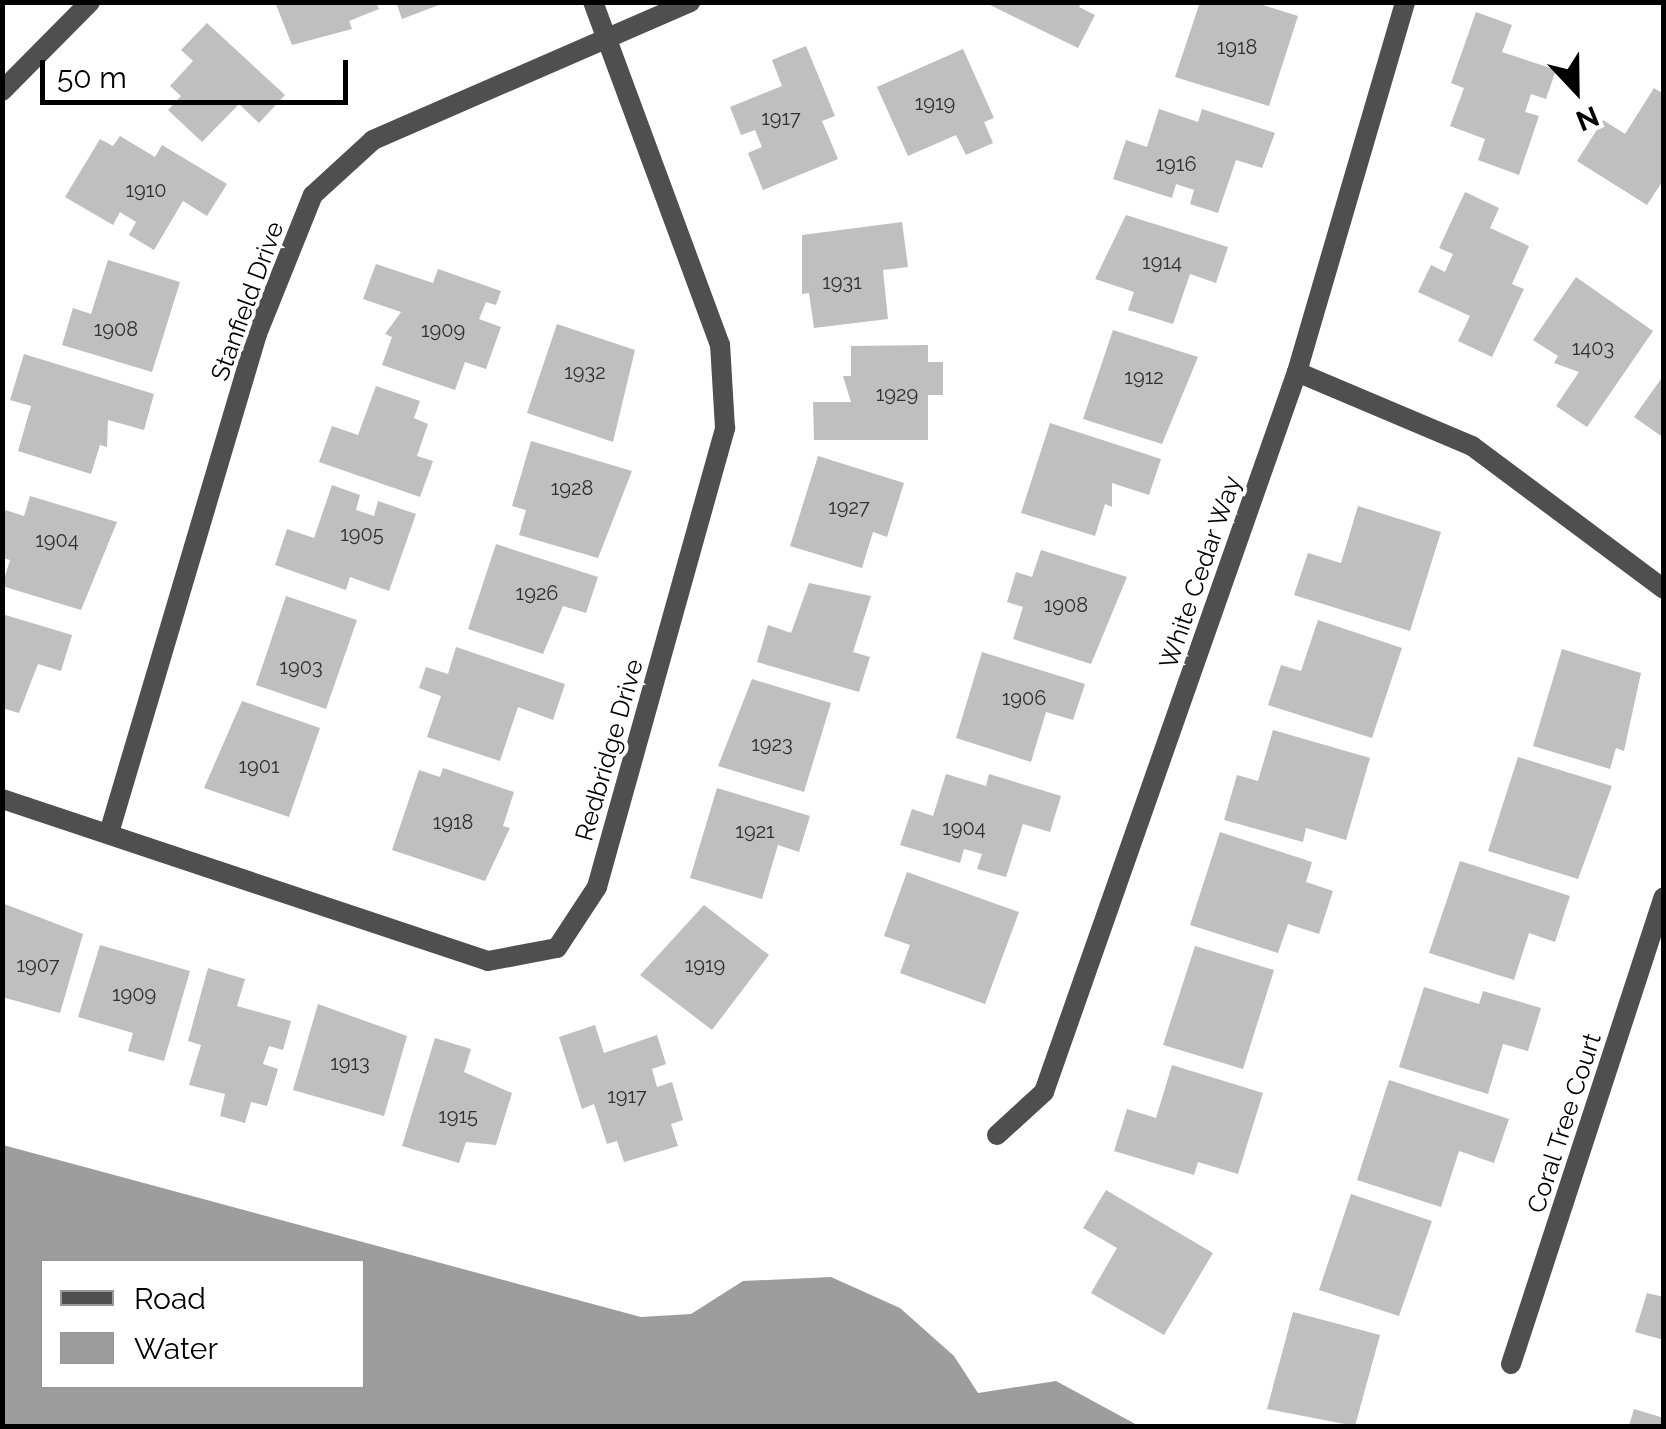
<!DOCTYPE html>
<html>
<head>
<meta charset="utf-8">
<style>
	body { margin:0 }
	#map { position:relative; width:1666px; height:1429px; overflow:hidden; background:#fff; font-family:Raleway,sans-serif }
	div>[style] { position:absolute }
	.water>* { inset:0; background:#9d9d9d }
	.building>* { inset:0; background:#bfbfbf }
	.minor>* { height:20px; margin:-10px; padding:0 10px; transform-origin:10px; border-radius:10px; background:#4f4f4f }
	.tertiary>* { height:20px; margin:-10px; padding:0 10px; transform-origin:10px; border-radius:10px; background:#4f4f4f }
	span { translate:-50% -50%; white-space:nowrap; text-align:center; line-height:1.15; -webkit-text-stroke:8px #fff; paint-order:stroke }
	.number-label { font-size:20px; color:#303030 }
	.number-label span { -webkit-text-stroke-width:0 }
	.street-label { font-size:25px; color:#000 }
	.frame { position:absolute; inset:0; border:5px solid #000; pointer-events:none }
	.legend { position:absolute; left:40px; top:1259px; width:325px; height:130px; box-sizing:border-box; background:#fff; border:2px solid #999; margin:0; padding:12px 18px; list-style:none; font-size:30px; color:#000 }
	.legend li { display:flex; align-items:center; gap:20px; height:50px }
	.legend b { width:50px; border:2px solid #999 }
	.north { position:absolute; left:1526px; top:40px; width:100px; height:100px; -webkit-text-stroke:8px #fff; paint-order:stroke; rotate:158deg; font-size:28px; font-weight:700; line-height:40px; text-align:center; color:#000 }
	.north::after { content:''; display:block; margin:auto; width:35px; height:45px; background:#000; clip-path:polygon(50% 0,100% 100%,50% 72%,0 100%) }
	.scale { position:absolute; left:40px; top:60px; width:308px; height:45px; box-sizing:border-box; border:5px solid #000; border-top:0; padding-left:12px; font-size:30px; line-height:35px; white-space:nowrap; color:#000; -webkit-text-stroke:8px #fff; paint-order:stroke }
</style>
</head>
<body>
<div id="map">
	<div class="water">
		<div style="clip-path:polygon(evenodd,3px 1145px,641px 1317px,691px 1314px,743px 1281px,831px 1277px,900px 1308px,954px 1356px,978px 1393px,1056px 1381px,1139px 1426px,5px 1426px,3px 1145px,42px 1262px,362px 1262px,362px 1386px,42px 1386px,42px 1262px)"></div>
	</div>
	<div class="building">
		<div style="clip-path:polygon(275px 2px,376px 2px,379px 9px,349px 21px,352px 29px,292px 45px)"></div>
		<div style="clip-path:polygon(396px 2px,444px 2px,444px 3px,402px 19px)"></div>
		<div style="clip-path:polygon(984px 2px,1082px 2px,1079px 7px,1095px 15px,1078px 48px)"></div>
		<div style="clip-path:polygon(1200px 2px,1253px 2px,1298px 16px,1269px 106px,1175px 77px)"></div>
		<div style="clip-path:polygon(1476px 12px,1512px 25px,1502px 52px,1556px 70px,1546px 99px,1531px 94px,1525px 112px,1539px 116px,1519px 175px,1478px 160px,1485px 139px,1450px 126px,1464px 88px,1451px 83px)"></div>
		<div style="clip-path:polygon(207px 23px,285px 95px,259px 123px,239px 104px,202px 142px,168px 110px,181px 96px,170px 86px,193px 61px,181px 50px)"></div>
		<div style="clip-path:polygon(806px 46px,835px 116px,822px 121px,838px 159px,763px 190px,748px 153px,762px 147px,755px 130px,741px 135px,730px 107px,782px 86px,772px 60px)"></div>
		<div style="clip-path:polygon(963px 49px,994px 118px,984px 122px,993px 143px,966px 155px,956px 135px,908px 156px,877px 87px)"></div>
		<div style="clip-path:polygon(1654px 88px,1664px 94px,1664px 179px,1647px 205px,1577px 161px,1603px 120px,1625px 134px)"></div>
		<div style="clip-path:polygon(1159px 109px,1198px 122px,1202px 109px,1275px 133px,1262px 168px,1236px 160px,1218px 213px,1190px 204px,1194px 190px,1176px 184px,1172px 198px,1113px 179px,1126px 140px,1147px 147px)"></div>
		<div style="clip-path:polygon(120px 136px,155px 157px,162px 145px,227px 184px,207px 216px,183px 201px,154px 250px,129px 235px,136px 222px,120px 212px,113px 225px,65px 197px,100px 139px,113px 146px)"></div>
		<div style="clip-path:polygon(1465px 192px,1499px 208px,1490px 228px,1529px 246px,1512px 284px,1524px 289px,1492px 357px,1458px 341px,1470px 316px,1418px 292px,1431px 265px,1445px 272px,1453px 254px,1439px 248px)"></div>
		<div style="clip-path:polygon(1126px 215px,1228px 247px,1216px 283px,1190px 274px,1173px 324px,1128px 310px,1134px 292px,1095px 279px)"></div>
		<div style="clip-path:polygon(902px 222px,908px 267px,883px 270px,888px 319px,814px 328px,809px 293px,802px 294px,802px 235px)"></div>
		<div style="clip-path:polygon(108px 260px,180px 282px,152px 372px,62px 345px,73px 308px,91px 314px)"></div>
		<div style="clip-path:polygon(376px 264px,433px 283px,438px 269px,501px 291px,496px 305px,486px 302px,479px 319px,501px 327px,486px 369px,465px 362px,455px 390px,382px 365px,392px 337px,385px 334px,401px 312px,363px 299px)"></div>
		<div style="clip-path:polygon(1576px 277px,1653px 331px,1587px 427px,1556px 406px,1579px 372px,1554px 363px,1558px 356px,1533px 340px)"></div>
		<div style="clip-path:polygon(557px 324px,635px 350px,613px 442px,527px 413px)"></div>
		<div style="clip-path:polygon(1113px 330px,1198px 357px,1162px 444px,1083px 419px)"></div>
		<div style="clip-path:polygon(928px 345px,928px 362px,943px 362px,943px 395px,928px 395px,928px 440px,814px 440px,813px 402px,851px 402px,843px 376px,851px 376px,851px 346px)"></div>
		<div style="clip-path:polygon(24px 354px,154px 394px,144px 430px,108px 420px,107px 447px,100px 445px,91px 474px,18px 451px,31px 406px,10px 400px)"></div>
		<div style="clip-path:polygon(1661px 379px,1664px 381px,1664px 438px,1634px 417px)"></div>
		<div style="clip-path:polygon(376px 386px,420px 401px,414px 418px,428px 424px,417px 456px,433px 461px,420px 497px,319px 462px,332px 426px,358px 435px)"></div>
		<div style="clip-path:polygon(1050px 423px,1161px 459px,1149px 495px,1112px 483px,1112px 507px,1105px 504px,1095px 536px,1021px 513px)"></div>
		<div style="clip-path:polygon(531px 441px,632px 471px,598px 558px,519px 535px,526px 510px,512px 506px)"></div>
		<div style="clip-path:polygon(818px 456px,904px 483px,887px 537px,873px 532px,862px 568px,790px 546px)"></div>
		<div style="clip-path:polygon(332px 485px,360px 495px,356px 510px,374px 516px,378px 501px,416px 514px,389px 591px,350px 577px,346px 590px,275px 565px,287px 529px,314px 538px)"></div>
		<div style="clip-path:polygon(30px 496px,117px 522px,81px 610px,2px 586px,10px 560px,2px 558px,2px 509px,24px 516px)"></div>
		<div style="clip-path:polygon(1358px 506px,1441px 532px,1410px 631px,1294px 595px,1308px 553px,1341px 563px)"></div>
		<div style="clip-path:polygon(496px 544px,598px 577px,586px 613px,563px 606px,543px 654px,468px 629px)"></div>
		<div style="clip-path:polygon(1041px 550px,1127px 577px,1091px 664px,1013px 639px,1023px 607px,1007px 602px,1016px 572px,1032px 577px)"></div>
		<div style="clip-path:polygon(809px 583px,871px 596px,853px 652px,870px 657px,859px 692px,757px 662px,768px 625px,791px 633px)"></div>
		<div style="clip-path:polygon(286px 596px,357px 620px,326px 709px,256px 685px)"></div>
		<div style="clip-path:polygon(2px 614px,72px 635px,61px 671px,38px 664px,19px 713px,2px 708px)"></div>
		<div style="clip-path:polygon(1318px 620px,1402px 648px,1372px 738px,1268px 705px,1281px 665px,1301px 671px)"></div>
		<div style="clip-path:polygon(456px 647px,565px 684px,553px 720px,518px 707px,500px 761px,427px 737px,441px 696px,419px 688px,426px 667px,448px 674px)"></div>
		<div style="clip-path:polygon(1562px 649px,1641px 673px,1624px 751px,1616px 748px,1610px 769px,1533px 746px)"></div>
		<div style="clip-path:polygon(982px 652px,1085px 684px,1073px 720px,1046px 712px,1031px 762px,956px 738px)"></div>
		<div style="clip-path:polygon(752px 679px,831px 703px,804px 792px,718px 766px)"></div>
		<div style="clip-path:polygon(242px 701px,320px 728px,289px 817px,204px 788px)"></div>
		<div style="clip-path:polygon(1273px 730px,1370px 758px,1346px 840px,1306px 828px,1303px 842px,1224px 820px,1237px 775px,1258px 781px)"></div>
		<div style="clip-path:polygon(1518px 757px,1612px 786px,1578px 879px,1488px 851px)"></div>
		<div style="clip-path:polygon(443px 768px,514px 792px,503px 826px,510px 828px,485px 881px,392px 850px,419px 770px,440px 777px)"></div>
		<div style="clip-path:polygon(946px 774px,986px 786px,989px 774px,1061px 796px,1050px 832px,1023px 824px,1006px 877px,977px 869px,982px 854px,964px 849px,960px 863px,900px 845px,912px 809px,933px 816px)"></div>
		<div style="clip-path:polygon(717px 788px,810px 816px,799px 852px,778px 845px,762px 899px,690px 878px)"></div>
		<div style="clip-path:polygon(1220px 832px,1312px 862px,1306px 882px,1333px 891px,1319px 934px,1288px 924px,1278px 953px,1190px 925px)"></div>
		<div style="clip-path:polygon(1460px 861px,1570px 896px,1555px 942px,1529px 933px,1514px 980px,1429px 953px)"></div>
		<div style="clip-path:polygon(907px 872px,1019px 912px,985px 1004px,900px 973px,910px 945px,884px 936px)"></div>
		<div style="clip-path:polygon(2px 903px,83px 934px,60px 1013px,2px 997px)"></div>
		<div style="clip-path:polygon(704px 905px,769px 955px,712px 1030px,640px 975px)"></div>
		<div style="clip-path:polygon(100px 945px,190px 971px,164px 1061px,128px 1051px,133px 1033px,78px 1017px)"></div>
		<div style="clip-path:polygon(1195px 946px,1274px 970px,1243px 1069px,1163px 1045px)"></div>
		<div style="clip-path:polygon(208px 968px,245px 979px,237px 1006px,291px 1021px,283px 1050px,269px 1046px,263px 1064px,278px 1069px,267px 1106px,251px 1102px,245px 1123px,220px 1116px,225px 1094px,189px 1085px,201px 1045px,188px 1041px)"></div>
		<div style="clip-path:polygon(1424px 987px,1479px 1004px,1483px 991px,1541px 1008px,1528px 1051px,1503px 1044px,1488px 1094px,1399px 1067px)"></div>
		<div style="clip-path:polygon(318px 1004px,407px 1036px,384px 1116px,293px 1090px)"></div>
		<div style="clip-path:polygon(595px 1025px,604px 1053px,657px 1035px,666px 1064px,652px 1069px,657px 1087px,672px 1082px,683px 1120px,671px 1124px,678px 1146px,624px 1162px,617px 1141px,607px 1144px,594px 1104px,582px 1109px,559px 1037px)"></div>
		<div style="clip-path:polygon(435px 1038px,471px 1049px,464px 1072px,512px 1093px,496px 1145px,466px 1142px,459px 1163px,402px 1146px)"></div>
		<div style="clip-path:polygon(1172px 1065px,1263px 1093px,1238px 1174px,1198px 1162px,1194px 1175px,1114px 1151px,1127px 1109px,1156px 1118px)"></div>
		<div style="clip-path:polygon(1389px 1080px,1509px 1119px,1494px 1163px,1459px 1151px,1441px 1207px,1357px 1180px)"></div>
		<div style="clip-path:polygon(1106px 1190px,1213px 1253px,1164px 1335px,1091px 1293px,1117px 1248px,1083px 1228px)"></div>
		<div style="clip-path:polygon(1351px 1194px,1432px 1221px,1399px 1316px,1319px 1290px)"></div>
		<div style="clip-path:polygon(1647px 1293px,1664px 1297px,1664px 1340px,1635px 1332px)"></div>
		<div style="clip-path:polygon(1293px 1312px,1380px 1335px,1355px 1426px,1267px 1409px)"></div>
		<div style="clip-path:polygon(1634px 1409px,1664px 1418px,1664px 1426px,1629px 1426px)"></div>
	</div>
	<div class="minor">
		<div style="left:1297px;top:372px;width:190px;rotate:22.9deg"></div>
		<div style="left:1472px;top:446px;width:239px;rotate:36.7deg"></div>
		<div style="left:2px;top:799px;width:512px;rotate:18.43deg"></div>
		<div style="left:488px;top:961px;width:70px;rotate:-10.7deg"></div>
		<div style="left:557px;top:948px;width:73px;rotate:-56.7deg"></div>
		<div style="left:597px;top:887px;width:477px;rotate:-74.4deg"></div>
		<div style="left:725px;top:428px;width:83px;rotate:-93.4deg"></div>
		<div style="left:720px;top:345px;width:366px;rotate:-110.3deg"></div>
		<div style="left:109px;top:833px;width:520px;rotate:-73.48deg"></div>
		<div style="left:257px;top:334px;width:150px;rotate:-68.1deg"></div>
		<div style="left:313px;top:195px;width:81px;rotate:-42.5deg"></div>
		<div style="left:373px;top:140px;width:346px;rotate:-23.5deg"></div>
		<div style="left:997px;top:1135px;width:64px;rotate:-42.5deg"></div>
		<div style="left:1044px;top:1092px;width:763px;rotate:-70.64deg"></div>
		<div style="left:1297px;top:372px;width:385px;rotate:-73.7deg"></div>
		<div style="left:1511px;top:1364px;width:491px;rotate:-71.9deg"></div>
	</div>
	<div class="tertiary">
		<div style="left:2px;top:91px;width:125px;rotate:-45.3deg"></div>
	</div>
	<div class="number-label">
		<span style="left:1237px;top:47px">1918</span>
		<span style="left:935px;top:103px">1919</span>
		<span style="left:781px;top:118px">1917</span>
		<span style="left:1176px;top:164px">1916</span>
		<span style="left:146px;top:190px">1910</span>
		<span style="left:1162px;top:262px">1914</span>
		<span style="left:842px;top:282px">1931</span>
		<span style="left:116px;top:329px">1908</span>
		<span style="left:443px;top:330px">1909</span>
		<span style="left:1593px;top:348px">1403</span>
		<span style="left:585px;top:372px">1932</span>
		<span style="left:1144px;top:377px">1912</span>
		<span style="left:897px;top:394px">1929</span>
		<span style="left:572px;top:488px">1928</span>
		<span style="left:849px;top:507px">1927</span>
		<span style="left:362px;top:534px">1905</span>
		<span style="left:57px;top:540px">1904</span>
		<span style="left:537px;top:593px">1926</span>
		<span style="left:1066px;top:605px">1908</span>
		<span style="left:301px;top:667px">1903</span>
		<span style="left:1024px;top:698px">1906</span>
		<span style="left:772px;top:744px">1923</span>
		<span style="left:259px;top:766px">1901</span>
		<span style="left:453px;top:822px">1918</span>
		<span style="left:964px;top:828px">1904</span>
		<span style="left:755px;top:831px">1921</span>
		<span style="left:38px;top:965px">1907</span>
		<span style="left:705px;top:965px">1919</span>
		<span style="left:134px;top:994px">1909</span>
		<span style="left:350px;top:1063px">1913</span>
		<span style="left:627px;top:1096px">1917</span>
		<span style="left:458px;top:1116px">1915</span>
	</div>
	<div class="street-label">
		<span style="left:247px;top:301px;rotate:-70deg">Stanfield Drive</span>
		<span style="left:1200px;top:572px;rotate:-71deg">White Cedar Way</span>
		<span style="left:609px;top:750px;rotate:-74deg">Redbridge Drive</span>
		<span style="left:1564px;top:1123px;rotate:-72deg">Coral Tree Court</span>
	</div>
	<div class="frame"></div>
	<ul class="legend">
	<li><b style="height:12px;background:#4f4f4f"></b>Road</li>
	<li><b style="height:28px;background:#9d9d9d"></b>Water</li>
	</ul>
	<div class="north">N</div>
	<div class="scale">50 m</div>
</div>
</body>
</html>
